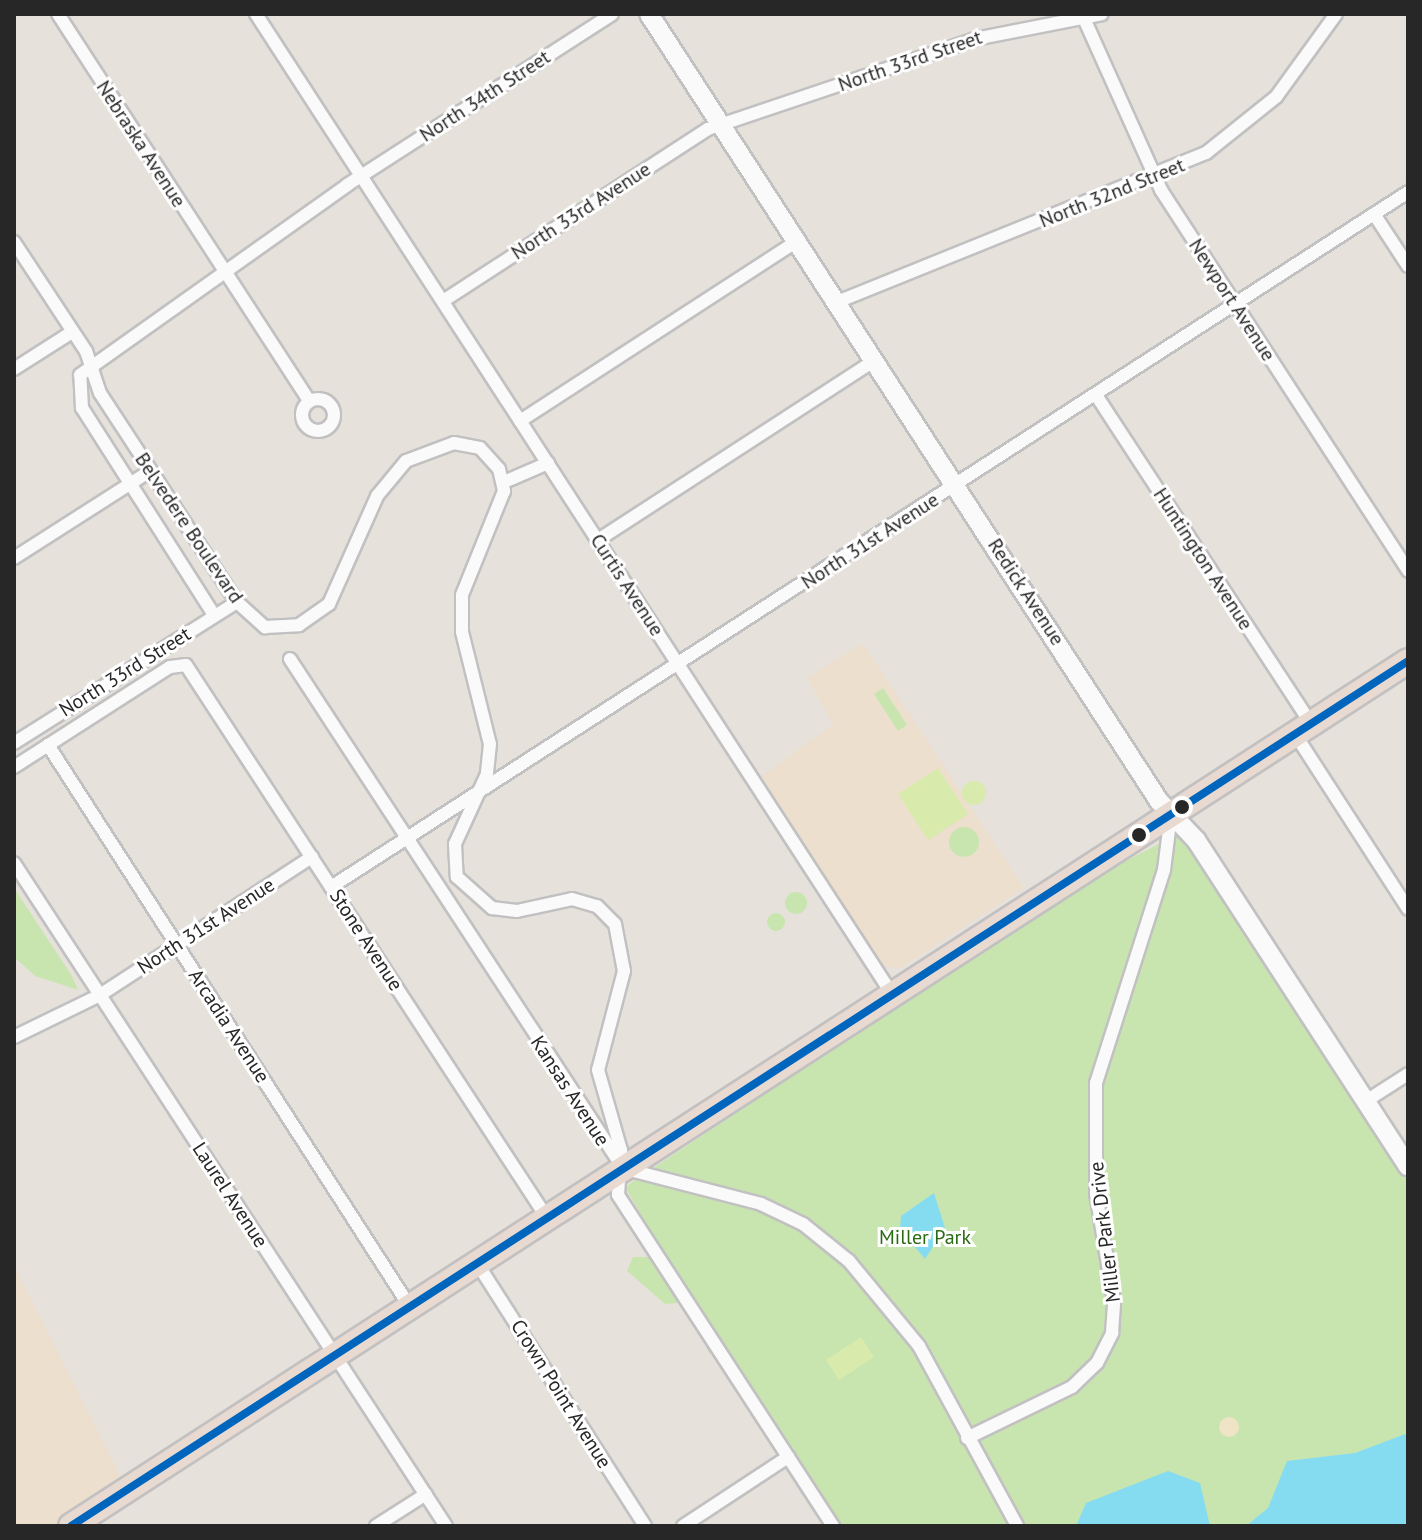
<!DOCTYPE html>
<html>
<head>
<meta charset="utf-8">
<style>
	body { margin:0 }
	#map { position:relative; width:1422px; height:1540px; overflow:hidden; background:#e7e1db; font-family:"PT Sans",sans-serif }
	div>[style] { position:absolute }
	.education>* { inset:0; background:#ecdfcd }
	.green>* { inset:0; background:#c9e5af }
	.round { border-radius:50% }
	.sand>* { inset:0; background:#efe4c6 }
	.pitch>* { inset:0; background:#d8eaac }
	.water>* { inset:0; background:#85dcf1 }
	.roads { filter:drop-shadow(2px 0 #c2c1c2) drop-shadow(-2px 0 #c2c1c2) drop-shadow(0 2px #c2c1c2) drop-shadow(0 -2px #c2c1c2) }
	.street>* { height:12px; margin:-6px; padding:0 6px; transform-origin:6px; border-radius:6px; background:#fbfafa }
	.street>.ring { margin:-6px; padding:0; box-sizing:content-box; background:none; border:12px solid #fbfafa; border-radius:50% }
	.secondary>* { height:18px; margin:-9px; padding:0 9px; transform-origin:9px; border-radius:9px; background:#fbfafa }
	.highway>* { height:24px; margin:-12px; padding:0 12px; transform-origin:12px; border-radius:12px; background:#e8d9d1 }
	.bus-1>* { height:8px; margin:-4px; padding:0 4px; transform-origin:4px; border-radius:4px; background:#0065bd }
	.dots>* { width:22px; height:22px; translate:-50% -50%; box-sizing:border-box; border:4px solid #fff; border-radius:50% }
	span { translate:-50% -50%; white-space:nowrap; text-align:center; line-height:1.15; -webkit-text-stroke:6px #fff; paint-order:stroke }
	.street-label { font-size:20px; color:#272727 }
	.park-label { font-size:20px; color:#296911 }
	.frame { position:absolute; inset:0; border:16px solid #272727; pointer-events:none }
</style>
</head>
<body>
<div id="map">
	<div class="education">
		<div style="clip-path:polygon(863px 643px,1024px 888px,900px 968px,883px 966px,761px 777px,833px 724px,807px 678px)"></div>
		<div style="clip-path:polygon(14px 1266px,124px 1483px,58px 1526px,14px 1526px)"></div>
	</div>
	<div class="green">
		<div style="clip-path:polygon(883px 688px,907px 725px,898px 731px,874px 694px)"></div>
		<div class="round" style="left:949px;top:827px;width:30px;height:30px"></div>
		<div style="clip-path:polygon(1180px 833px,1408px 1177px,1408px 1526px,827px 1526px,798px 1461px,735px 1362px,709px 1353px,688px 1302px,665px 1304px,627px 1271px,633px 1257px,666px 1257px,625px 1187px,1077px 886px)"></div>
		<div style="clip-path:polygon(14px 888px,72px 976px,78px 990px,35px 976px,14px 957px)"></div>
		<div class="round" style="left:785px;top:892px;width:22px;height:22px"></div>
		<div class="round" style="left:767px;top:913px;width:18px;height:18px"></div>
	</div>
	<div class="sand">
		<div class="round" style="left:1219px;top:1417px;width:20px;height:20px"></div>
	</div>
	<div class="pitch">
		<div style="clip-path:polygon(938px 768px,968px 814px,928px 840px,898px 794px)"></div>
		<div class="round" style="left:962px;top:781px;width:24px;height:24px"></div>
		<div style="clip-path:polygon(861px 1337px,874px 1357px,839px 1380px,826px 1360px)"></div>
	</div>
	<div class="water">
		<div style="clip-path:polygon(934px 1193px,945px 1228px,925px 1259px,900px 1229px,901px 1216px)"></div>
		<div style="clip-path:polygon(1408px 1433px,1408px 1526px,1246px 1526px,1268px 1508px,1287px 1461px,1355px 1453px)"></div>
		<div style="clip-path:polygon(1168px 1471px,1200px 1483px,1210px 1526px,1076px 1526px,1086px 1503px)"></div>
	</div>
	<div class="roads">
		<div class="street">
			<div style="left:58px;top:14px;width:459px;rotate:57deg"></div>
			<div style="left:256px;top:14px;width:1168px;rotate:57.02deg"></div>
			<div style="left:1082px;top:14px;width:193px;rotate:65.8deg"></div>
			<div style="left:1161px;top:190px;width:454px;rotate:57deg"></div>
			<div style="left:1374px;top:214px;width:62px;rotate:56.8deg"></div>
			<div style="left:14px;top:242px;width:131px;rotate:56.6deg"></div>
			<div style="left:86px;top:351px;width:44px;rotate:71.6deg"></div>
			<div style="left:100px;top:393px;width:250px;rotate:56.8deg"></div>
			<div style="left:237px;top:602px;width:38px;rotate:42deg"></div>
			<div style="left:265px;top:627px;width:34px;rotate:-3deg"></div>
			<div style="left:299px;top:625px;width:37px;rotate:-35deg"></div>
			<div style="left:329px;top:604px;width:118px;rotate:-66deg"></div>
			<div style="left:377px;top:496px;width:45px;rotate:-50.4deg"></div>
			<div style="left:406px;top:461px;width:51px;rotate:-20.6deg"></div>
			<div style="left:454px;top:443px;width:26px;rotate:11deg"></div>
			<div style="left:480px;top:448px;width:28px;rotate:48deg"></div>
			<div style="left:499px;top:469px;width:23px;rotate:77deg"></div>
			<div style="left:504px;top:491px;width:112px;rotate:112deg"></div>
			<div style="left:462px;top:595px;width:37px;rotate:90deg"></div>
			<div style="left:462px;top:632px;width:115px;rotate:76deg"></div>
			<div style="left:490px;top:744px;width:30px;rotate:96deg"></div>
			<div style="left:487px;top:774px;width:77px;rotate:114.6deg"></div>
			<div style="left:455px;top:844px;width:33px;rotate:87deg"></div>
			<div style="left:457px;top:877px;width:47px;rotate:41.5deg"></div>
			<div style="left:492px;top:908px;width:25px;rotate:7deg"></div>
			<div style="left:517px;top:911px;width:56px;rotate:-12.3deg"></div>
			<div style="left:572px;top:899px;width:26px;rotate:16deg"></div>
			<div style="left:597px;top:906px;width:25px;rotate:45deg"></div>
			<div style="left:615px;top:924px;width:48px;rotate:79.2deg"></div>
			<div style="left:624px;top:971px;width:102px;rotate:104.7deg"></div>
			<div style="left:598px;top:1070px;width:83px;rotate:74deg"></div>
			<div style="left:621px;top:1150px;width:45px;rotate:93.8deg"></div>
			<div style="left:618px;top:1195px;width:395px;rotate:57deg"></div>
			<div style="left:443px;top:301px;width:316px;rotate:-33deg"></div>
			<div style="left:708px;top:129px;width:282px;rotate:-18.6deg"></div>
			<div style="left:975px;top:39px;width:129px;rotate:-11.1deg"></div>
			<div style="left:837px;top:302px;width:398px;rotate:-22deg"></div>
			<div style="left:1206px;top:153px;width:90px;rotate:-38.7deg"></div>
			<div style="left:1276px;top:97px;width:102px;rotate:-54.1deg"></div>
			<div style="left:14px;top:369px;width:69px;rotate:-32.5deg"></div>
			<div style="left:1096px;top:395px;width:393px;rotate:56.8deg"></div>
			<div class="ring" style="left:302px;top:399px;width:20px;height:20px"></div>
			<div style="left:520px;top:421px;width:330px;rotate:-33deg"></div>
			<div style="left:504px;top:482px;width:48px;rotate:-23.4deg"></div>
			<div style="left:598px;top:540px;width:330px;rotate:-33deg"></div>
			<div style="left:14px;top:558px;width:161px;rotate:-32.6deg"></div>
			<div style="left:214px;top:615px;width:246px;rotate:-122.5deg"></div>
			<div style="left:82px;top:408px;width:33px;rotate:-93deg"></div>
			<div style="left:80px;top:375px;width:328px;rotate:-35.4deg"></div>
			<div style="left:347px;top:185px;width:315px;rotate:-32.8deg"></div>
			<div style="left:290px;top:659px;width:608px;rotate:56.81deg"></div>
			<div style="left:1295px;top:734px;width:208px;rotate:57.1deg"></div>
			<div style="left:14px;top:743px;width:264px;rotate:-32.3deg"></div>
			<div style="left:48px;top:745px;width:668px;rotate:57.21deg"></div>
			<div style="left:14px;top:767px;width:185px;rotate:-32.7deg"></div>
			<div style="left:170px;top:667px;width:16px;rotate:-7deg"></div>
			<div style="left:186px;top:665px;width:660px;rotate:56.86deg"></div>
			<div style="left:14px;top:863px;width:791px;rotate:56.91deg"></div>
			<div style="left:331px;top:887px;width:1282px;rotate:-32.83deg"></div>
			<div style="left:14px;top:1037px;width:96px;rotate:-26deg"></div>
			<div style="left:100px;top:995px;width:253px;rotate:-33.1deg"></div>
			<div style="left:1366px;top:1101px;width:50px;rotate:-32.7deg"></div>
			<div style="left:626px;top:1169px;width:139px;rotate:14.5deg"></div>
			<div style="left:761px;top:1204px;width:47px;rotate:25.5deg"></div>
			<div style="left:803px;top:1224px;width:59px;rotate:38.8deg"></div>
			<div style="left:849px;top:1261px;width:110px;rotate:50.5deg"></div>
			<div style="left:919px;top:1346px;width:205px;rotate:61.4deg"></div>
			<div style="left:477px;top:1263px;width:312px;rotate:57.4deg"></div>
			<div style="left:967px;top:1438px;width:117px;rotate:-25.9deg"></div>
			<div style="left:1072px;top:1387px;width:35px;rotate:-44deg"></div>
			<div style="left:1097px;top:1363px;width:34px;rotate:-63deg"></div>
			<div style="left:1112px;top:1333px;width:32px;rotate:-86deg"></div>
			<div style="left:1114px;top:1301px;width:109px;rotate:-99.5deg"></div>
			<div style="left:1096px;top:1194px;width:111px;rotate:-90deg"></div>
			<div style="left:1096px;top:1083px;width:224px;rotate:-72.3deg"></div>
			<div style="left:1164px;top:870px;width:56px;rotate:-82.9deg"></div>
			<div style="left:376px;top:1526px;width:59px;rotate:-32.6deg"></div>
			<div style="left:683px;top:1526px;width:126px;rotate:-33.3deg"></div>
		</div>
		<div class="secondary">
			<div style="left:649px;top:14px;width:938px;rotate:57.06deg"></div>
			<div style="left:1159px;top:801px;width:54px;rotate:46.5deg"></div>
			<div style="left:1196px;top:840px;width:389px;rotate:57deg"></div>
		</div>
		<div class="highway">
			<div style="left:71px;top:1526px;width:1592px;rotate:-32.9deg"></div>
		</div>
	</div>
	<div class="bus-1">
		<div style="left:71px;top:1526px;width:1592px;rotate:-32.9deg"></div>
	</div>
	<div class="dots">
		<div style="left:1182px;top:807px;background:#272727"></div>
		<div style="left:1139px;top:835px;background:#272727"></div>
	</div>
	<div class="street-label">
		<span style="left:910px;top:61px;rotate:-19deg">North 33rd Street</span>
		<span style="left:485px;top:96px;rotate:-33deg">North 34th Street</span>
		<span style="left:141px;top:144px;rotate:57deg">Nebraska Avenue</span>
		<span style="left:1112px;top:193px;rotate:-22deg">North 32nd Street</span>
		<span style="left:581px;top:211px;rotate:-33deg">North 33rd Avenue</span>
		<span style="left:1232px;top:300px;rotate:57deg">Newport Avenue</span>
		<span style="left:189px;top:528px;rotate:56deg">Belvedere Boulevard</span>
		<span style="left:870px;top:541px;rotate:-33deg">North 31st Avenue</span>
		<span style="left:1203px;top:559px;rotate:57deg">Huntington Avenue</span>
		<span style="left:627px;top:585px;rotate:57deg">Curtis Avenue</span>
		<span style="left:1026px;top:592px;rotate:57deg">Redick Avenue</span>
		<span style="left:125px;top:672px;rotate:-32deg">North 33rd Street</span>
		<span style="left:206px;top:926px;rotate:-33deg">North 31st Avenue</span>
		<span style="left:366px;top:940px;rotate:57deg">Stone Avenue</span>
		<span style="left:229px;top:1026px;rotate:57deg">Arcadia Avenue</span>
		<span style="left:570px;top:1091px;rotate:57deg">Kansas Avenue</span>
		<span style="left:230px;top:1195px;rotate:57deg">Laurel Avenue</span>
		<span style="left:1105px;top:1232px;rotate:-97deg">Miller Park Drive</span>
		<span style="left:561px;top:1394px;rotate:58deg">Crown Point Avenue</span>
	</div>
	<div class="park-label">
		<span style="left:925px;top:1237px">Miller Park</span>
	</div>
	<div class="frame"></div>
</div>
</body>
</html>
